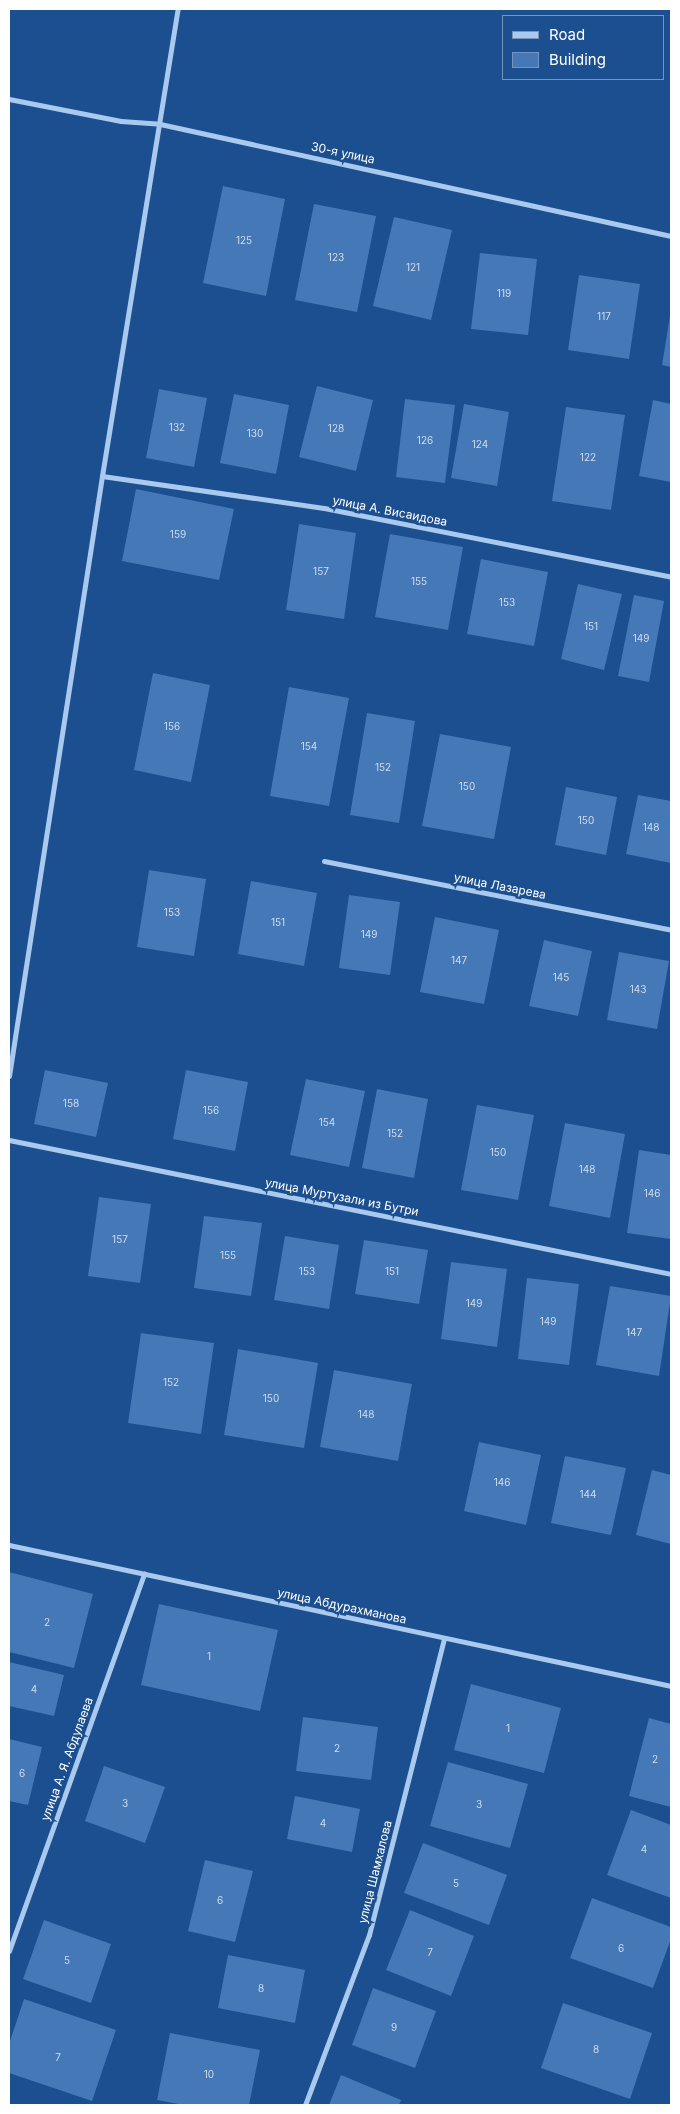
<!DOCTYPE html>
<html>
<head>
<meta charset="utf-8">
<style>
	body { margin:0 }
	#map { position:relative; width:680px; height:2114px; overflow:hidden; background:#1b4f8f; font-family:Inter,sans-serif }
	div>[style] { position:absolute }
	.building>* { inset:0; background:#4478b7 }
	.street>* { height:5px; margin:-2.5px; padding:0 2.5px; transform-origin:2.5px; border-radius:2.5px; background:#a9c9ee }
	span { translate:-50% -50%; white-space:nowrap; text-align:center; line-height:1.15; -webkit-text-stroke:5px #1b4f8f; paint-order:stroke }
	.number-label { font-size:10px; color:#d0dded }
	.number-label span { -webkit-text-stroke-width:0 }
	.street-label { font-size:12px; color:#fff }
	.frame { position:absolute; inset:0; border:10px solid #fff; pointer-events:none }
	.legend { position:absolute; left:502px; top:15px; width:162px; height:65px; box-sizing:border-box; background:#1b4f8f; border:1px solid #7695bc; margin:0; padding:6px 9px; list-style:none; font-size:15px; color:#fff }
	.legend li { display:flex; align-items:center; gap:10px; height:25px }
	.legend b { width:25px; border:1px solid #7695bc }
</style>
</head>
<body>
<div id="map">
	<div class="building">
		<div style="clip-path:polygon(223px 186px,285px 199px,266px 296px,203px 283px)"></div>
		<div style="clip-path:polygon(314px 204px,376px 216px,357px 312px,295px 300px)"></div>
		<div style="clip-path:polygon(394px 217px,452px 230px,431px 320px,373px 306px)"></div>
		<div style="clip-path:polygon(480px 253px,537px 259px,528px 335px,471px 329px)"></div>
		<div style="clip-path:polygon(579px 275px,640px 284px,629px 359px,568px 350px)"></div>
		<div style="clip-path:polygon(670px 316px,671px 316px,671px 367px,662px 365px)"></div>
		<div style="clip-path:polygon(317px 386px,373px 400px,356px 471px,299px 457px)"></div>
		<div style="clip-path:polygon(159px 389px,207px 398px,194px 467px,146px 458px)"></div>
		<div style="clip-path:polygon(234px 394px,289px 405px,276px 474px,220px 463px)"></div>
		<div style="clip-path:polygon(405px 399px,455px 405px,445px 483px,396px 477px)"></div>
		<div style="clip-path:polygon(653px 400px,671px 404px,671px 482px,639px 476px)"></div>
		<div style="clip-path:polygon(464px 404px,509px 412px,497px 486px,451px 478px)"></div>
		<div style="clip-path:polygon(566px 407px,625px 415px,611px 510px,552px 501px)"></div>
		<div style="clip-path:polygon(136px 489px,234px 509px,219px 580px,122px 561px)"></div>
		<div style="clip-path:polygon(299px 524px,356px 533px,344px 619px,286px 610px)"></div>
		<div style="clip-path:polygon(390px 534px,463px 547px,448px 630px,375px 617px)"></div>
		<div style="clip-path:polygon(481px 559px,548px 572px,534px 646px,467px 634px)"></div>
		<div style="clip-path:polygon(578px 584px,622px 594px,604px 670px,561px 659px)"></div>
		<div style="clip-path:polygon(634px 595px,664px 601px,649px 682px,618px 676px)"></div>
		<div style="clip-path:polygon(153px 673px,210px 685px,191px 782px,134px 770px)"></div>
		<div style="clip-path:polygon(289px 687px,349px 698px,329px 806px,270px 796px)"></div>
		<div style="clip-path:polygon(367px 713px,415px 721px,399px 823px,350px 815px)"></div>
		<div style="clip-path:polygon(440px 734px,511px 747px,494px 839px,422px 826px)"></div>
		<div style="clip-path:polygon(566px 787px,617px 797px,606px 855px,555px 845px)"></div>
		<div style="clip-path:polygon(638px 795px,671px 801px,671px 863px,626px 854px)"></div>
		<div style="clip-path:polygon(149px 870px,206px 879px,194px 956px,137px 947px)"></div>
		<div style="clip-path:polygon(251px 881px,317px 893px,304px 966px,238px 954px)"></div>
		<div style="clip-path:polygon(349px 895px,400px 902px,390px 975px,339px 968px)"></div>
		<div style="clip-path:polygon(435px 917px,499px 930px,484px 1004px,420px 992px)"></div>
		<div style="clip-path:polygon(544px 940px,592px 951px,578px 1016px,529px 1006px)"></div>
		<div style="clip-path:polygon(619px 952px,669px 961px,657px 1029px,607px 1020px)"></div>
		<div style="clip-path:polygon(45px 1070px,108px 1083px,96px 1137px,34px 1124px)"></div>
		<div style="clip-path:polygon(186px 1070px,248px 1082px,235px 1151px,173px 1139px)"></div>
		<div style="clip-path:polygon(306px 1079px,365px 1091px,349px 1167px,290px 1155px)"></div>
		<div style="clip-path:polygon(377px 1089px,428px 1099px,414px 1178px,362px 1168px)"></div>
		<div style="clip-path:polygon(477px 1105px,534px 1115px,518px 1200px,461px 1190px)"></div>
		<div style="clip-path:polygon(565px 1123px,625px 1134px,610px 1218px,549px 1206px)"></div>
		<div style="clip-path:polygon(639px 1150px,671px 1155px,671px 1239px,627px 1233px)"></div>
		<div style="clip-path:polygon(99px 1197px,151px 1204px,140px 1283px,88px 1276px)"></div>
		<div style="clip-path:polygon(204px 1216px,262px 1223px,251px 1296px,194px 1288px)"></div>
		<div style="clip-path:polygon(285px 1236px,339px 1245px,329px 1309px,274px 1300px)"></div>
		<div style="clip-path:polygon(364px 1240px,428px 1250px,419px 1304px,355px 1294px)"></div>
		<div style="clip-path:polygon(451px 1262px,507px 1269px,497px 1347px,441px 1339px)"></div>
		<div style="clip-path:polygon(527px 1278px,579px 1284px,569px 1365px,518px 1359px)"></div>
		<div style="clip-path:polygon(610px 1286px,671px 1296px,659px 1376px,596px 1365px)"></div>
		<div style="clip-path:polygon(141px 1333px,214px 1343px,201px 1434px,128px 1423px)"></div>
		<div style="clip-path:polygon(238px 1349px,318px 1363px,304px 1448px,224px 1435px)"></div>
		<div style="clip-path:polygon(334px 1370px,412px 1384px,398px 1461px,320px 1447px)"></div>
		<div style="clip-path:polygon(479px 1442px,541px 1455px,526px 1525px,464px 1511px)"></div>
		<div style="clip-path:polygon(565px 1456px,626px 1468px,611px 1535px,551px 1523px)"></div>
		<div style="clip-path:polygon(652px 1470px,671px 1475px,671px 1544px,636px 1535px)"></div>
		<div style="clip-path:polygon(9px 1572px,93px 1594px,74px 1668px,9px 1652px)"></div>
		<div style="clip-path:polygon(159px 1604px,278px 1630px,260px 1711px,141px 1685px)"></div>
		<div style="clip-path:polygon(9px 1662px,64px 1675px,54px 1716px,9px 1706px)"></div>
		<div style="clip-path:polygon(471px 1684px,561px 1708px,544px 1773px,454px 1750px)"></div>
		<div style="clip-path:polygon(303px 1717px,378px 1727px,371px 1780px,296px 1771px)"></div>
		<div style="clip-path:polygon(649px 1718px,671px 1724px,671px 1807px,629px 1796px)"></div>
		<div style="clip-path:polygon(9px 1739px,42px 1747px,28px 1805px,9px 1801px)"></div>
		<div style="clip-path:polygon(448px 1762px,528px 1784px,510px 1848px,430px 1826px)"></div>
		<div style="clip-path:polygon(104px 1766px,165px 1787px,145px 1843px,85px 1821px)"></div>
		<div style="clip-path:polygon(295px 1796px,360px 1809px,352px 1852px,287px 1839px)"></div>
		<div style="clip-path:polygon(631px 1810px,671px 1825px,671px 1898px,607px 1875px)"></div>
		<div style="clip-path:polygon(423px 1843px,507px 1875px,489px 1925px,404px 1893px)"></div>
		<div style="clip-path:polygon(205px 1860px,253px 1871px,235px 1942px,188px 1931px)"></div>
		<div style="clip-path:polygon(592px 1898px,671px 1927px,671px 1939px,653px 1988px,570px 1958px)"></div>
		<div style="clip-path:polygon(410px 1910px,474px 1936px,451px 1996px,386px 1970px)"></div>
		<div style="clip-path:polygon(44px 1920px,111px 1944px,91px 2003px,23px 1979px)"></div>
		<div style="clip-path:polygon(228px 1955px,305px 1970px,295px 2023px,218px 2008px)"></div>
		<div style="clip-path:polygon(373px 1988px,436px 2011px,415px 2068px,352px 2045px)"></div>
		<div style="clip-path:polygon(24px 1999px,116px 2030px,92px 2101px,9px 2073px,9px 2044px)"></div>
		<div style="clip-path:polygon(563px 2003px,652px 2033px,630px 2099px,541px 2068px)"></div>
		<div style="clip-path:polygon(170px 2033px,260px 2050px,249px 2105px,184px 2105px,157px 2100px)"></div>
		<div style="clip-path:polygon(341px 2075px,401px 2100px,399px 2105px,329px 2105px)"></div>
	</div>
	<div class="street">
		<div style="left:9px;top:99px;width:114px;rotate:11.1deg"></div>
		<div style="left:121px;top:121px;width:39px;rotate:4deg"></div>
		<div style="left:160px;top:124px;width:523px;rotate:12.36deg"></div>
		<div style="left:102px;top:476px;width:224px;rotate:8.2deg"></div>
		<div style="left:324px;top:508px;width:354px;rotate:11.2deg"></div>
		<div style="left:324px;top:861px;width:354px;rotate:11.2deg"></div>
		<div style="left:9px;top:1076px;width:607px;rotate:-81.19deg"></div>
		<div style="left:102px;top:476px;width:473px;rotate:-80.8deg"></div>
		<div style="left:9px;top:1140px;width:675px;rotate:11.44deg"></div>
		<div style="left:9px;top:1545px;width:677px;rotate:12.02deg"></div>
		<div style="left:9px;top:1951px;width:401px;rotate:-70.3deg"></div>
		<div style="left:305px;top:2105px;width:182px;rotate:-69.4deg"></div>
		<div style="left:369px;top:1935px;width:306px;rotate:-75.8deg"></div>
	</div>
	<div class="number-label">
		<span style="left:244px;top:241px">125</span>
		<span style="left:336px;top:258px">123</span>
		<span style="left:413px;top:268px">121</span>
		<span style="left:504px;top:294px">119</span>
		<span style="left:604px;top:317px">117</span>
		<span style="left:177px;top:428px">132</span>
		<span style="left:336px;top:429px">128</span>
		<span style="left:255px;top:434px">130</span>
		<span style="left:425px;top:441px">126</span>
		<span style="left:480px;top:445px">124</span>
		<span style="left:588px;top:458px">122</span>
		<span style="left:178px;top:535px">159</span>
		<span style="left:321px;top:572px">157</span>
		<span style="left:419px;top:582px">155</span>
		<span style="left:507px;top:603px">153</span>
		<span style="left:591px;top:627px">151</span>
		<span style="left:641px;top:639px">149</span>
		<span style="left:172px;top:727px">156</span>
		<span style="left:309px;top:747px">154</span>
		<span style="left:383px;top:768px">152</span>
		<span style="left:467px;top:787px">150</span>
		<span style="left:586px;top:821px">150</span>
		<span style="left:651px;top:828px">148</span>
		<span style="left:172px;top:913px">153</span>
		<span style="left:278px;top:923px">151</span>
		<span style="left:369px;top:935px">149</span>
		<span style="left:459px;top:961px">147</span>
		<span style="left:561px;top:978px">145</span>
		<span style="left:638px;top:990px">143</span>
		<span style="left:71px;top:1104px">158</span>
		<span style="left:211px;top:1111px">156</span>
		<span style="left:327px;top:1123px">154</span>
		<span style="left:395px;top:1134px">152</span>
		<span style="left:498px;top:1153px">150</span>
		<span style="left:587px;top:1170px">148</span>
		<span style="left:652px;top:1194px">146</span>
		<span style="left:120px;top:1240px">157</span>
		<span style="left:228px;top:1256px">155</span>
		<span style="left:307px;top:1272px">153</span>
		<span style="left:392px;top:1272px">151</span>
		<span style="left:474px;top:1304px">149</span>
		<span style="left:548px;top:1322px">149</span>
		<span style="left:634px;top:1333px">147</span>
		<span style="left:171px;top:1383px">152</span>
		<span style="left:271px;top:1399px">150</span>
		<span style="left:366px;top:1415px">148</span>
		<span style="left:502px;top:1483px">146</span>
		<span style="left:588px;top:1495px">144</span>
		<span style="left:47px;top:1623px">2</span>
		<span style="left:209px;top:1657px">1</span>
		<span style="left:34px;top:1690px">4</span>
		<span style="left:508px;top:1729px">1</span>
		<span style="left:337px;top:1749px">2</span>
		<span style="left:655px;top:1760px">2</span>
		<span style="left:22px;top:1774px">6</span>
		<span style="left:125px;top:1804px">3</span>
		<span style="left:479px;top:1805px">3</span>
		<span style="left:323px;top:1824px">4</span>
		<span style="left:644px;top:1850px">4</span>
		<span style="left:456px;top:1884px">5</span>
		<span style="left:220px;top:1901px">6</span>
		<span style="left:621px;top:1949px">6</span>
		<span style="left:430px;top:1953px">7</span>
		<span style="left:67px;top:1961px">5</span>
		<span style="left:261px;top:1989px">8</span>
		<span style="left:394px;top:2028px">9</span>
		<span style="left:596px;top:2050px">8</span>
		<span style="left:58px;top:2058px">7</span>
		<span style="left:209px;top:2075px">10</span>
	</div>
	<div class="street-label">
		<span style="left:343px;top:153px;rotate:12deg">30-я улица</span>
		<span style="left:390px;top:511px;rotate:11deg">улица А. Висаидова</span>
		<span style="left:500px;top:886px;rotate:11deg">улица Лазарева</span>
		<span style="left:342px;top:1197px;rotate:11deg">улица Муртузали из Бутри</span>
		<span style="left:342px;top:1606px;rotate:12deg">улица Абдурахманова</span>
		<span style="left:67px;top:1759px;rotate:-70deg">улица А. Я. Абдулаева</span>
		<span style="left:375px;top:1872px;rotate:-76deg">улица Шамхалова</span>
	</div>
	<div class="frame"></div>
	<ul class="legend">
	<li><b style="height:6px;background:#a9c9ee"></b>Road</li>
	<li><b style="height:14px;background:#4478b7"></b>Building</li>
	</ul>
</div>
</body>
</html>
